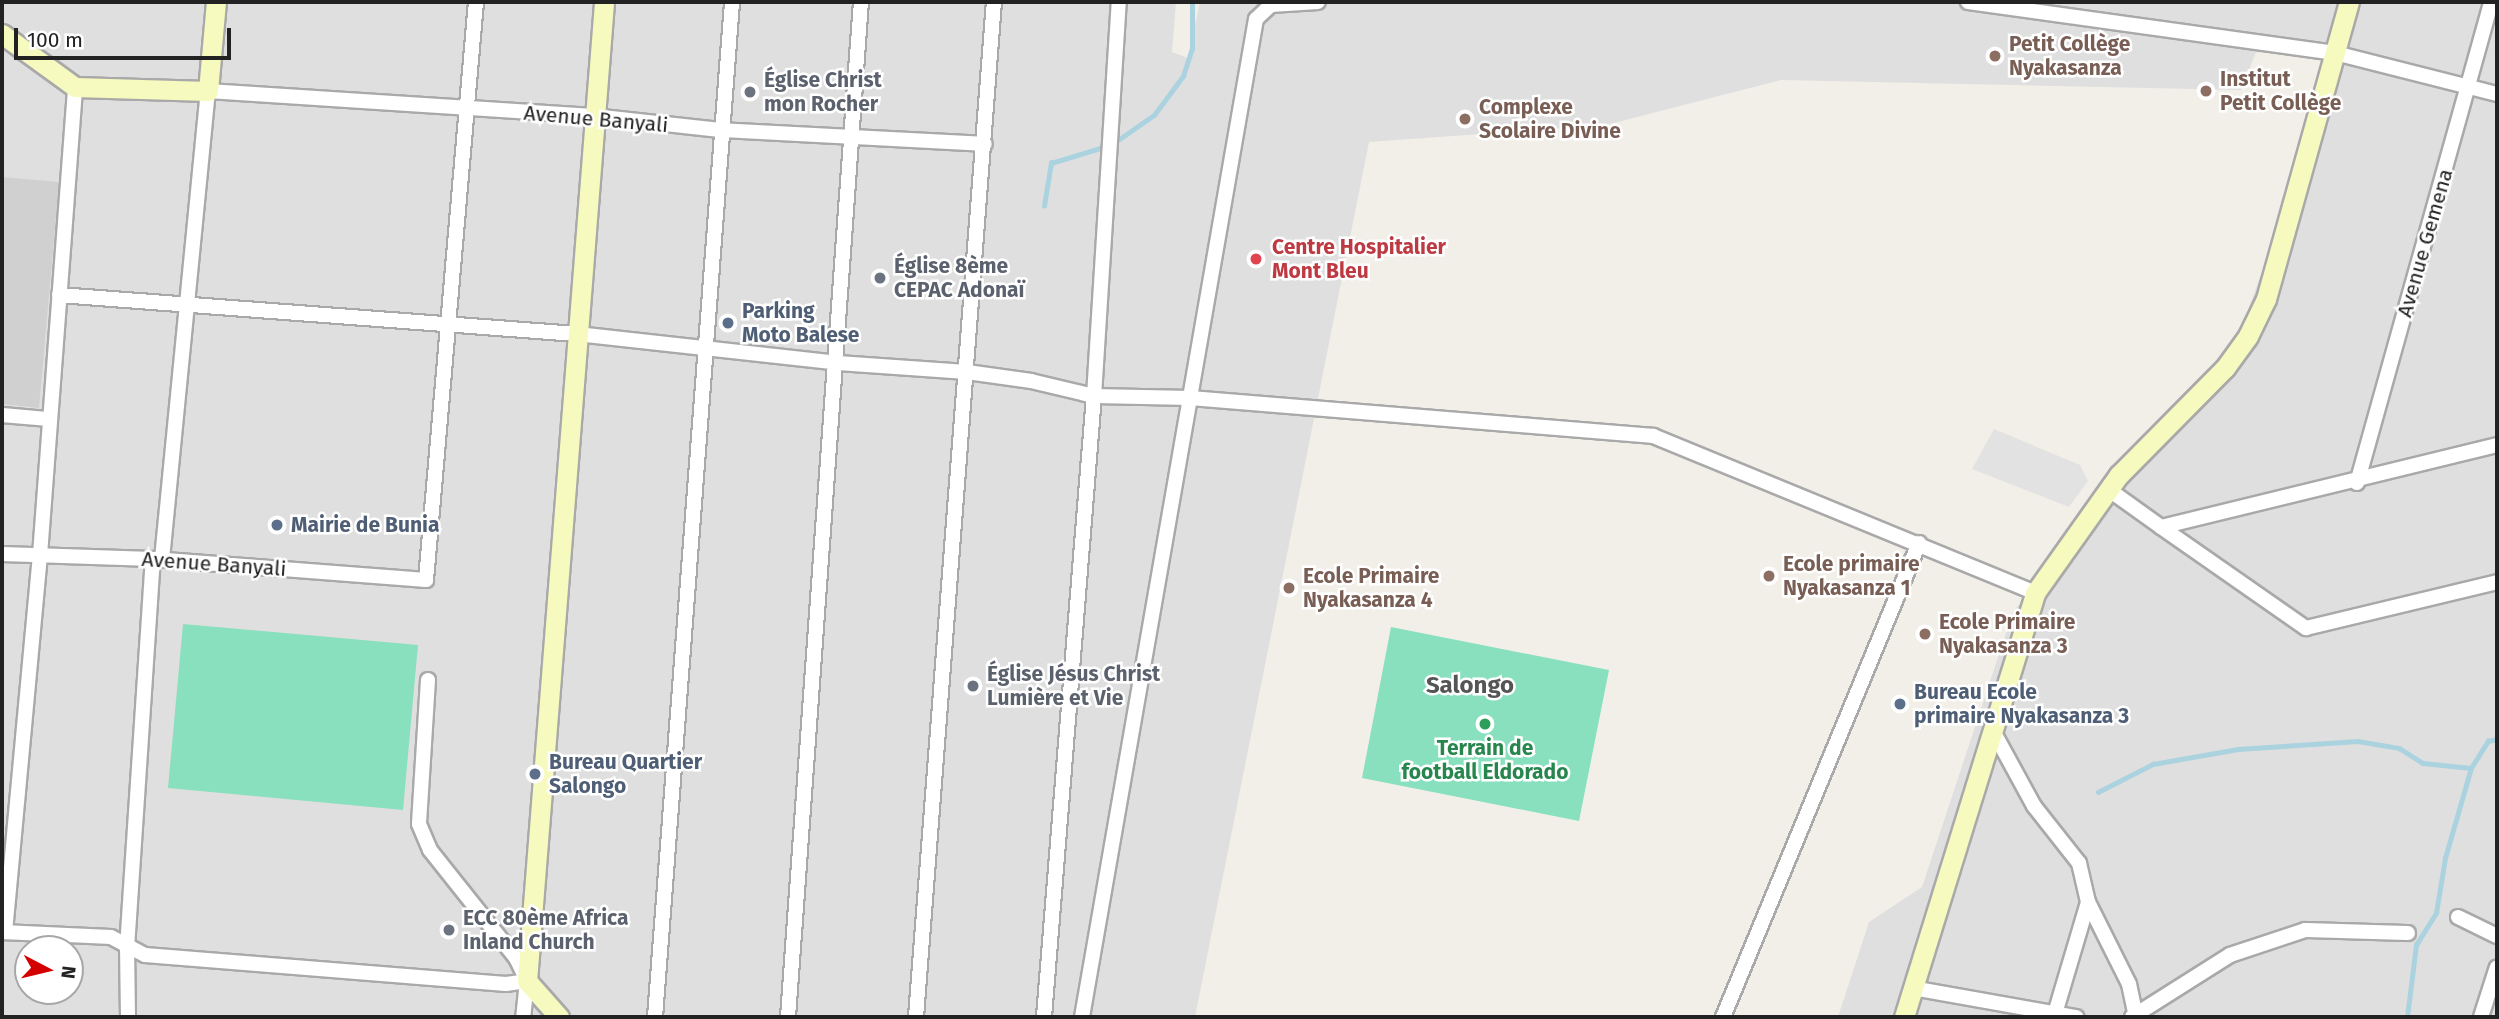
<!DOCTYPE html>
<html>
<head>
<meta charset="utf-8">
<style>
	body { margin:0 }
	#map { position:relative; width:2499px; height:1019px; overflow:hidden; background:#f2efe9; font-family:"Fira Sans",sans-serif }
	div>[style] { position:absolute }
	.residential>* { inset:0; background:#e0dfdf }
	.religious>* { inset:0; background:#d0d0d0 }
	.pitch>* { inset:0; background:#88e0be }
	.parking>* { inset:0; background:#e2e2e2 }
	.stream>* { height:4.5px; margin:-2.25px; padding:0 2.25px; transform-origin:2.25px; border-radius:2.25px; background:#aad3df }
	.roads { filter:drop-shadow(2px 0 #a9a9a9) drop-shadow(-2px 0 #a9a9a9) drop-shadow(0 2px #a9a9a9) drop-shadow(0 -2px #a9a9a9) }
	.street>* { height:14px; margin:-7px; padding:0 7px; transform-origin:7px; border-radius:7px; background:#fff }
	.secondary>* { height:19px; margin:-9.5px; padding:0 9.5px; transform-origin:9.5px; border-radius:9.5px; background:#f7fabf }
	.dots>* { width:19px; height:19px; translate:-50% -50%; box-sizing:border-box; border:4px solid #fff; border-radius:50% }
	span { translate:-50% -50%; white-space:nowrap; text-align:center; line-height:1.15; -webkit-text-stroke:5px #fff; paint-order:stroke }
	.education-label { font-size:21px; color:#785e54; font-weight:700 }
	.left { translate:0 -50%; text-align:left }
	.worship-label { font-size:21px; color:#5b616d; font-weight:700 }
	.street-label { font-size:21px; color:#222 }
	.health-label { font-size:21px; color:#be3a42; font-weight:700 }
	.service-label { font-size:21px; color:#4e5e75; font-weight:700 }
	.leisure-label { font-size:21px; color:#27864d; font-weight:700 }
	.quarter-label { font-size:24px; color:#555; font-weight:700 }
	.frame { position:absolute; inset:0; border:4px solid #222; pointer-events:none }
	.north { position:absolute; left:14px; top:935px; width:70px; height:70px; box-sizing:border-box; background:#fff; border:2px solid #a7a7a7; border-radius:50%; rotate:97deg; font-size:19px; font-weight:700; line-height:28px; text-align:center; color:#222 }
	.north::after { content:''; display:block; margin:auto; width:24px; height:32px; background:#d40000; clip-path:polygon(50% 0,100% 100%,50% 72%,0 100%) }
	.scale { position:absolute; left:14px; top:28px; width:217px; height:32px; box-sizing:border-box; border:4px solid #222; border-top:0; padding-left:9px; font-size:21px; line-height:24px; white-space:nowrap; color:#222; -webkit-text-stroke:5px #fff; paint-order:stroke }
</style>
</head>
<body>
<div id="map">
	<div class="residential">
		<div style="clip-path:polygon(evenodd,2px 2px,1176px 2px,1172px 52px,1188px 58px,1200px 2px,2497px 2px,2497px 1017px,1838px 1017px,1869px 922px,1922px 887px,2013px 612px,2240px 332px,2340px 57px,2256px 52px,2241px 90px,1781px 80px,1606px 125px,1369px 142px,1195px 1017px,2px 1017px,2px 2px,28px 949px,70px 949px,70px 991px,28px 991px,28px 949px)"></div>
	</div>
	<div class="religious">
		<div style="clip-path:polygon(2px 177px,59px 182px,39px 408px,2px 404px)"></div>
	</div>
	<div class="pitch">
		<div style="clip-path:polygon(183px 624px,418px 645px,403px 810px,168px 788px)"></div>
		<div style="clip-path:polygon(1391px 627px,1609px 670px,1579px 821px,1362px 778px)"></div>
	</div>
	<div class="parking">
		<div style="clip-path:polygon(1994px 429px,2080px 465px,2088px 481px,2069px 507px,1972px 469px)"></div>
	</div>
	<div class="stream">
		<div style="left:1118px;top:140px;width:44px;rotate:-34.8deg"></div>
		<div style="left:1154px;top:115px;width:49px;rotate:-53.4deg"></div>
		<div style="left:1183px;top:76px;width:28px;rotate:-72deg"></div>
		<div style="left:1192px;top:49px;width:47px;rotate:-90deg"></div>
		<div style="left:1044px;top:206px;width:44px;rotate:-80.8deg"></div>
		<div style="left:1051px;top:163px;width:55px;rotate:-16.8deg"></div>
		<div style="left:2098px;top:792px;width:62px;rotate:-27deg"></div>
		<div style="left:2153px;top:764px;width:86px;rotate:-10deg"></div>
		<div style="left:2238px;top:749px;width:120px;rotate:-3.8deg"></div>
		<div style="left:2358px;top:741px;width:42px;rotate:9.7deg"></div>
		<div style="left:2399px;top:748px;width:28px;rotate:32deg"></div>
		<div style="left:2423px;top:763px;width:48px;rotate:5.9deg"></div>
		<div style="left:2407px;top:1017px;width:73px;rotate:-82.9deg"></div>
		<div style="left:2416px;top:945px;width:38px;rotate:-58deg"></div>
		<div style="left:2436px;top:913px;width:56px;rotate:-80.7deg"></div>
		<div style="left:2445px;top:858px;width:94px;rotate:-73.9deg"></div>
		<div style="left:2471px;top:768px;width:32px;rotate:-58deg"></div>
		<div style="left:2488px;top:741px;width:9px;rotate:-13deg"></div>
	</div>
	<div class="roads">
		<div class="street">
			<div style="left:1968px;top:2px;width:371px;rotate:7.9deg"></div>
			<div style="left:2335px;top:53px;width:167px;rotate:14.2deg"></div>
			<div style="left:59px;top:295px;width:519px;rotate:4.31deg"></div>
			<div style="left:577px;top:334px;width:263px;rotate:6.3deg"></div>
			<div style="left:838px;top:363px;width:129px;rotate:4deg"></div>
			<div style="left:967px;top:372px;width:65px;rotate:8deg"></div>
			<div style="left:1031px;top:381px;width:65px;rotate:13.4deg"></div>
			<div style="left:1094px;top:396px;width:97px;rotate:1.2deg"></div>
			<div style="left:1191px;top:398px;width:464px;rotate:4.7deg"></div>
			<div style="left:1653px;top:436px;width:413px;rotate:22.3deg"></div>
			<div style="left:2px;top:415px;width:46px;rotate:5deg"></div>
			<div style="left:2357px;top:483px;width:499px;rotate:-74.4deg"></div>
			<div style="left:2108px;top:489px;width:65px;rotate:35.6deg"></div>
			<div style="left:2161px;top:527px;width:346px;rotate:-13.7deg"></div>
			<div style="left:2161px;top:527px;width:177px;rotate:34.9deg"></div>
			<div style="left:2306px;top:628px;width:196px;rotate:-13.5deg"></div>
			<div style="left:2px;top:554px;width:151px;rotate:1.9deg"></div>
			<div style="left:153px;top:559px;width:274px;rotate:4.4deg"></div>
			<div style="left:426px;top:580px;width:580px;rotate:-85.06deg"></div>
			<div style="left:162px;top:559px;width:470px;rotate:-84.4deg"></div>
			<div style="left:208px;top:91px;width:386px;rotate:3.7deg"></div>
			<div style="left:593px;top:116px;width:128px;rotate:6.3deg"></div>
			<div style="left:720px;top:130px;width:265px;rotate:3deg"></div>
			<div style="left:428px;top:680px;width:144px;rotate:93.6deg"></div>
			<div style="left:419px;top:824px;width:28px;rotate:67deg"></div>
			<div style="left:430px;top:850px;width:138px;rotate:51.5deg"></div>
			<div style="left:516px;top:958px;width:25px;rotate:64deg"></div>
			<div style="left:527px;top:981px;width:36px;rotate:96deg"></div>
			<div style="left:1992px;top:729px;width:88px;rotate:61.4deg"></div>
			<div style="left:2034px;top:806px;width:73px;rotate:51.7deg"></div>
			<div style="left:2079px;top:863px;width:40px;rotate:77deg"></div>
			<div style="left:2088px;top:902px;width:92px;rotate:63.4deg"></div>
			<div style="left:2129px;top:984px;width:34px;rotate:78deg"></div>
			<div style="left:2458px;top:917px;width:43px;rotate:26deg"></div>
			<div style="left:2px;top:932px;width:109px;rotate:2.6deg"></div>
			<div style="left:111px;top:937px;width:38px;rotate:28deg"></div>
			<div style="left:145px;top:955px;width:362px;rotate:4.6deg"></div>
			<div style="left:506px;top:984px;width:21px;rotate:-8deg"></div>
			<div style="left:5px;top:932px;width:379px;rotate:-84.7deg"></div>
			<div style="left:40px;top:555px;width:469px;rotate:-85.7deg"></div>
			<div style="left:1913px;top:988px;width:166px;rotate:10.1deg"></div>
			<div style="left:128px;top:1017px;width:69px;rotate:-90.8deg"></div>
			<div style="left:127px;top:948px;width:390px;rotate:-86.2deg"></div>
			<div style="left:655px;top:1017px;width:1018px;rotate:-85.66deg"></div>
			<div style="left:788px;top:1017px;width:1018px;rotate:-85.89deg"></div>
			<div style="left:916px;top:1017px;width:1018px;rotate:-85.61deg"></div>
			<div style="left:1044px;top:1017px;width:623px;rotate:-85.4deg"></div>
			<div style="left:1094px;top:396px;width:395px;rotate:-86.4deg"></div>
			<div style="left:1082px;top:1017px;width:1013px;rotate:-80.11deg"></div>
			<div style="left:1256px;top:19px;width:21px;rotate:-43deg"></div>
			<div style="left:1271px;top:5px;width:47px;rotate:-3.7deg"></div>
			<div style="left:1723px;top:1017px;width:513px;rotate:-67.53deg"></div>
			<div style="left:2054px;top:1017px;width:120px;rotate:-73.5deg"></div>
			<div style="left:2132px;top:1017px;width:116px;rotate:-32.3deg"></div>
			<div style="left:2230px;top:955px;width:79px;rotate:-18.4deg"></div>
			<div style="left:2305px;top:930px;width:103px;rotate:1.7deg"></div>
			<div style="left:2481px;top:1017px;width:52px;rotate:-72.3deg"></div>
		</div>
		<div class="secondary">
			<div style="left:2px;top:34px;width:90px;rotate:36deg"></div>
			<div style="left:75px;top:87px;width:133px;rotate:1.7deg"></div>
			<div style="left:208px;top:91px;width:89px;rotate:-84.9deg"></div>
			<div style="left:559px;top:1017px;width:48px;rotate:-131.6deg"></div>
			<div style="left:527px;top:981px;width:982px;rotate:-85.5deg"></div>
			<div style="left:1904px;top:1017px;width:444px;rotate:-72.8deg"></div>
			<div style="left:2035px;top:593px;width:145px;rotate:-54.6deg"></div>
			<div style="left:2119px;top:475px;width:151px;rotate:-45.3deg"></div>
			<div style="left:2225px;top:368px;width:39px;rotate:-54deg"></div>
			<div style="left:2248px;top:336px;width:41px;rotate:-64.1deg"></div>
			<div style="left:2266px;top:299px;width:308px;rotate:-74.4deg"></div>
		</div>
	</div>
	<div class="dots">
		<div style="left:1995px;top:56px;background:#8d6e63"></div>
		<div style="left:2206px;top:91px;background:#8d6e63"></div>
		<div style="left:750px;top:92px;background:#6b7280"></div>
		<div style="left:1465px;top:119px;background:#8d6e63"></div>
		<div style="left:1256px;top:259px;background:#e0444e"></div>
		<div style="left:880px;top:278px;background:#6b7280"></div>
		<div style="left:728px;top:323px;background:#5c6f8a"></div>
		<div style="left:277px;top:525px;background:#5c6f8a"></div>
		<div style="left:1769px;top:576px;background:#8d6e63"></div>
		<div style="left:1289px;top:588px;background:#8d6e63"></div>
		<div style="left:1925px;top:634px;background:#8d6e63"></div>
		<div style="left:973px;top:686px;background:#6b7280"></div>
		<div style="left:1900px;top:704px;background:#5c6f8a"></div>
		<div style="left:1485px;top:724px;background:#2e9e5b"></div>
		<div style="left:535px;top:774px;background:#5c6f8a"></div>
		<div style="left:449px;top:930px;background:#6b7280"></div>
	</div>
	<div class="education-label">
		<span class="left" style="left:2009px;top:56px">Petit Collège<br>Nyakasanza</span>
		<span class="left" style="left:2220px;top:91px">Institut<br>Petit Collège</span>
		<span class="left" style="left:1479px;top:119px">Complexe<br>Scolaire Divine</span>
		<span class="left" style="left:1783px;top:576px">Ecole primaire<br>Nyakasanza 1</span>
		<span class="left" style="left:1303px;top:588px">Ecole Primaire<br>Nyakasanza 4</span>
		<span class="left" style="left:1939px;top:634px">Ecole Primaire<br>Nyakasanza 3</span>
	</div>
	<div class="worship-label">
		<span class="left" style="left:764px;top:92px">Église Christ<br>mon Rocher</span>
		<span class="left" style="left:894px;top:278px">Église 8ème<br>CEPAC Adonaï</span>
		<span class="left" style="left:987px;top:686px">Église Jésus Christ<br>Lumière et Vie</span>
		<span class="left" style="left:463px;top:930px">ECC 80ème Africa<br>Inland Church</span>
	</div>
	<div class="street-label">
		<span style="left:596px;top:119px;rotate:5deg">Avenue Banyali</span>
		<span style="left:2425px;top:243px;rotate:-74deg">Avenue Gemena</span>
		<span style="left:214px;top:564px;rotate:4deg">Avenue Banyali</span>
	</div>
	<div class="health-label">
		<span class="left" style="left:1272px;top:259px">Centre Hospitalier<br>Mont Bleu</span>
	</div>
	<div class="service-label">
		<span class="left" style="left:742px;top:323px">Parking<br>Moto Balese</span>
		<span class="left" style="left:291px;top:525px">Mairie de Bunia</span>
		<span class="left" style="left:1914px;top:704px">Bureau Ecole<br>primaire Nyakasanza 3</span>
		<span class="left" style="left:549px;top:774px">Bureau Quartier<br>Salongo</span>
	</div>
	<div class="leisure-label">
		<span style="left:1485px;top:760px">Terrain de<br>football Eldorado</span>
	</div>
	<div class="quarter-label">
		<span style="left:1470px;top:686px">Salongo</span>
	</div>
	<div class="frame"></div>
	<div class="north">N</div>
	<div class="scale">100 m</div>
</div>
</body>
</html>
